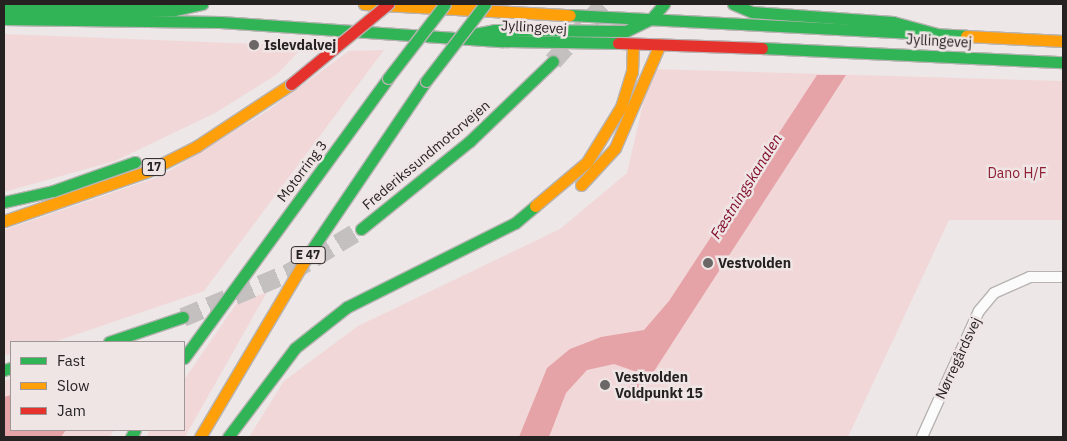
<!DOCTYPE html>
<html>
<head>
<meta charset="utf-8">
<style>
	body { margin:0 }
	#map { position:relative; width:1067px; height:441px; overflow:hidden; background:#ede7e7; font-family:"IBM Plex Sans",sans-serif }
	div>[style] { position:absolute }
	.green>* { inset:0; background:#f2d7d8 }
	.water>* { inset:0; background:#e5a2a7 }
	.highway-tunnel>* { height:19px; margin-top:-9.5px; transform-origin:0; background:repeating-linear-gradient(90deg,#c5c0c0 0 19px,transparent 0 28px) }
	.roads { filter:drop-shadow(1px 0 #b8b3b3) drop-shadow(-1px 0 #b8b3b3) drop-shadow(0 1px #b8b3b3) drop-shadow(0 -1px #b8b3b3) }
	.street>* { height:10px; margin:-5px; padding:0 5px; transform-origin:5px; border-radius:5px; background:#fcfbfb }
	.fast>* { height:11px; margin:-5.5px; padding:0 5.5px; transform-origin:5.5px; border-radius:5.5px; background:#30b455 }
	.slow>* { height:11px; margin:-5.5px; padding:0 5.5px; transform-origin:5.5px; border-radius:5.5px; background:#ff9f0a }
	.jam>* { height:11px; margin:-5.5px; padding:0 5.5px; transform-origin:5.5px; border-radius:5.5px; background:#e5322d }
	.bridges { filter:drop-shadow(1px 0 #b8b3b3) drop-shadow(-1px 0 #b8b3b3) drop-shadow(0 1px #b8b3b3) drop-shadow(0 -1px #b8b3b3) }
	.fast-bridge>* { height:11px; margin:-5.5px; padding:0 5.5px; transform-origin:5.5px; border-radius:5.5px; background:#30b455 }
	.jam-bridge>* { height:11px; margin:-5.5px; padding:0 5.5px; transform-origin:5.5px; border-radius:5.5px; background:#e5322d }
	.dots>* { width:14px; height:14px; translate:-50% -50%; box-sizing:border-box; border:2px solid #efe5e5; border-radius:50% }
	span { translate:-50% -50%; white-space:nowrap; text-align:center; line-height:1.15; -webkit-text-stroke:5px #efe5e5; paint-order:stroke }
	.shield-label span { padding:1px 4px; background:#efe5e5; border:1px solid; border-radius:4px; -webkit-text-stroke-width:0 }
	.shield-label { font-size:12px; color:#262222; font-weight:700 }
	.street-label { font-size:14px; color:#262222 }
	.poi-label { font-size:14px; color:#262222; font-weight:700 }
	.left { translate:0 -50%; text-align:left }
	.park-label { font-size:14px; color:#8e1f34 }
	.water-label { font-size:15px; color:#810d29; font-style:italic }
	.frame { position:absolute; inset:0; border:5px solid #262222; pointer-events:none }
	.legend { position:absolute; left:10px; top:341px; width:175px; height:90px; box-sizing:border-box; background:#efe5e5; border:1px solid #9f9797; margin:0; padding:6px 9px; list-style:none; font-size:15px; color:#262222 }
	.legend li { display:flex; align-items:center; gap:10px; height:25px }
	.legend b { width:25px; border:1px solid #9f9797 }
</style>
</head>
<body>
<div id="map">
	<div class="green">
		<div style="clip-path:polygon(4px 34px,304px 46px,276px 75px,215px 113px,115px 161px,4px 192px)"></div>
		<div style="clip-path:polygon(384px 50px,204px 291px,54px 342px,11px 342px,11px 354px,4px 355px,4px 230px,161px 176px,267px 111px,349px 51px)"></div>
		<div style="clip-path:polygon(651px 69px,1063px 81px,1063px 220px,949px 220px,848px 437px,249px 437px,284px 381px,358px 326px,560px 229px,627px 173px)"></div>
		<div style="clip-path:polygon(267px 292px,185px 437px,146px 437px,150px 430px,184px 430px,184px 380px,236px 304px)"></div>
		<div style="clip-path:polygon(11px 379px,11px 430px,114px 430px,110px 437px,4px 437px,4px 381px)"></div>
	</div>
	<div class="water">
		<div style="clip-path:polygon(817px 75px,846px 75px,636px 399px,626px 394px,637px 372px,614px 364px,587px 370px,566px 393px,549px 437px,519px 437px,547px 368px,570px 349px,601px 337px,644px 330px,669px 301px)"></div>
		<div style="clip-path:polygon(11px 395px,11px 430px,66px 430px,61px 437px,4px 437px,4px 397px)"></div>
	</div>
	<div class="highway-tunnel">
		<div style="left:553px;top:61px;width:76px;rotate:-48.2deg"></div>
		<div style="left:183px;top:317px;width:116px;rotate:-22.8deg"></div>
		<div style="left:290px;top:272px;width:83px;rotate:-31.2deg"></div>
	</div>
	<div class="roads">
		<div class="street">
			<div style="left:922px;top:437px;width:138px;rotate:-65.7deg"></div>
			<div style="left:979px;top:311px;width:23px;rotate:-50deg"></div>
			<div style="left:994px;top:293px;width:39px;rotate:-24deg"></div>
			<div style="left:1030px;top:277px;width:33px"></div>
		</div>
		<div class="fast">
			<div style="left:733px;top:4px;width:21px;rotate:23deg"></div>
			<div style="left:752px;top:12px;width:141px;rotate:4.1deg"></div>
			<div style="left:893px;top:22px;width:46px;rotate:15.3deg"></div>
			<div style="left:4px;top:10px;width:170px"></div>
			<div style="left:174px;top:10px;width:29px;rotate:-12deg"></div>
			<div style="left:570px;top:15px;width:397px;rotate:3deg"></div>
			<div style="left:4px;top:19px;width:216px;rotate:0.8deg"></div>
			<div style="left:220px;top:22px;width:283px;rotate:3.9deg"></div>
			<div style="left:502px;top:41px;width:116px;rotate:1deg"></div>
			<div style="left:464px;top:36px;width:31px;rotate:-11deg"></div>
			<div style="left:494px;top:30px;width:132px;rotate:0.4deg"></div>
			<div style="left:626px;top:31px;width:28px;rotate:-26deg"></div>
			<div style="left:651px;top:19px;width:20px;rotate:-49deg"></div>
			<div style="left:762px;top:48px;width:301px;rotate:2.7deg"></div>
			<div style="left:4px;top:202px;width:50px;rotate:-12.7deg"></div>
			<div style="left:53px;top:191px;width:87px;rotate:-19.5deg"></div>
			<div style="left:361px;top:229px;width:140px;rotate:-38.9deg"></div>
			<div style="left:470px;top:141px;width:115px;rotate:-43.9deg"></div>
			<div style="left:308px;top:255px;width:210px;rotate:-55.9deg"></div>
			<div style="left:109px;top:342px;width:78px;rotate:-18.7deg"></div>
			<div style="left:184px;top:358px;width:346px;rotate:-53.9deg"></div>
			<div style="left:4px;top:370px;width:7px;rotate:-16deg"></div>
			<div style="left:131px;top:437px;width:8px;rotate:-60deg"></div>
			<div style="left:228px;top:437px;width:111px;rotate:-53deg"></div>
			<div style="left:295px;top:348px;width:66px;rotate:-38.3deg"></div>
			<div style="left:347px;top:307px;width:188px;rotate:-26.6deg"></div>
			<div style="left:515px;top:223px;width:26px;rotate:-40deg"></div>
		</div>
		<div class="slow">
			<div style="left:364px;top:4px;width:206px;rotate:3.1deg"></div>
			<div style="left:966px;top:36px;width:97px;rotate:3deg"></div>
			<div style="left:581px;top:185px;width:50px;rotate:-47.4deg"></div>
			<div style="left:615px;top:148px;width:113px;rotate:-66.6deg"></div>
			<div style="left:535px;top:206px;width:68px;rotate:-40.2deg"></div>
			<div style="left:587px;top:162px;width:65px;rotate:-58.3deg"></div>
			<div style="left:621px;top:107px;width:37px;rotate:-73deg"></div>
			<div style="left:632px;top:72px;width:28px;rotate:-88deg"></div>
			<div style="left:4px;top:221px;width:152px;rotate:-19.1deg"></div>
			<div style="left:148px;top:171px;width:55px;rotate:-27deg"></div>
			<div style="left:197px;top:146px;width:113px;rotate:-33.4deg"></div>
			<div style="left:200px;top:437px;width:212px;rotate:-59.3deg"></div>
		</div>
		<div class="jam">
			<div style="left:618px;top:43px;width:144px;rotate:2deg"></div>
		</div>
	</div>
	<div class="bridges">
		<div class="fast-bridge">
			<div style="left:388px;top:78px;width:93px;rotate:-52.4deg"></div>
			<div style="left:426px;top:81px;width:97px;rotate:-52.5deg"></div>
		</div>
		<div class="jam-bridge">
			<div style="left:291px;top:84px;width:126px;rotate:-39.5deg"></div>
		</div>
	</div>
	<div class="dots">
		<div style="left:254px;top:45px;background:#6c6767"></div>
		<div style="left:708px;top:263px;background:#6c6767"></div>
		<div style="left:605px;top:385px;background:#6c6767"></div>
	</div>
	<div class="shield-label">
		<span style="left:154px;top:167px">17</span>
		<span style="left:308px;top:255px">E 47</span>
	</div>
	<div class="street-label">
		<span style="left:534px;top:27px;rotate:3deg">Jyllingevej</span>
		<span style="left:939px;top:41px;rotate:3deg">Jyllingevej</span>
		<span style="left:426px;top:155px;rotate:-40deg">Frederikssundmotorvejen</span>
		<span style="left:302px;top:171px;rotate:-53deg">Motorring 3</span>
		<span style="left:958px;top:358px;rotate:-65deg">Nørregårdsvej</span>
	</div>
	<div class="poi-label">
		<span class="left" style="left:264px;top:45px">Islevdalvej</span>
		<span class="left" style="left:718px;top:263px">Vestvolden</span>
		<span class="left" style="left:615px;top:385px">Vestvolden<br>Voldpunkt 15</span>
	</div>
	<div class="park-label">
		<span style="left:1017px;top:173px">Dano H/F</span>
	</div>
	<div class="water-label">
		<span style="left:746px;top:186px;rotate:-58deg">Fæstningskanalen</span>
	</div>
	<div class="frame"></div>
	<ul class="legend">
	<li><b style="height:6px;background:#30b455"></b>Fast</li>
	<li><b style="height:6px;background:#ff9f0a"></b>Slow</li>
	<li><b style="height:6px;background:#e5322d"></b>Jam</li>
	</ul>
</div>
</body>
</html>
